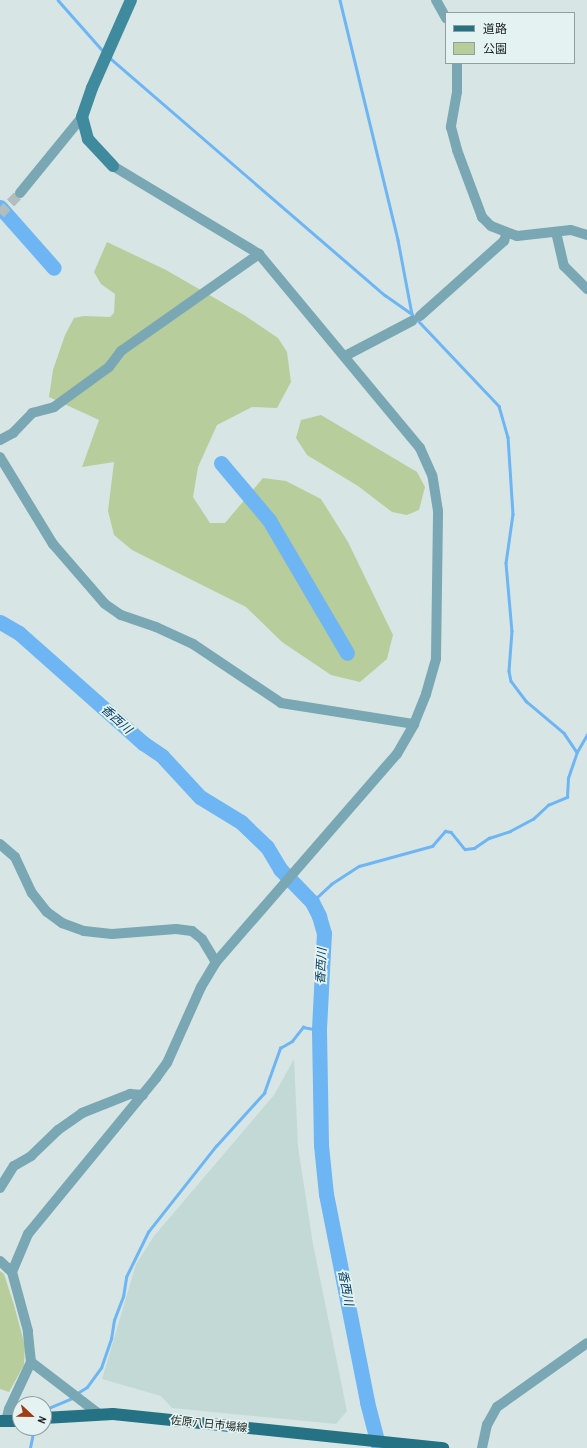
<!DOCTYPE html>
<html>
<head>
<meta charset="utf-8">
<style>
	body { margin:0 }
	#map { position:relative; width:587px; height:1448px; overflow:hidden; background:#d7e6e4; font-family:"Archivo Narrow","Noto Sans JP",sans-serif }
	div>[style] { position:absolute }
	.built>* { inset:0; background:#c2d9d6 }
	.green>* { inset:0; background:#b7cd9c }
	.stream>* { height:2.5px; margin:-1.25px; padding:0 1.25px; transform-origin:1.25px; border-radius:1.25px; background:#6eb5f3 }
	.river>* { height:15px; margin:-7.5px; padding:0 7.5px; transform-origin:7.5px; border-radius:7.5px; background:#6eb5f3 }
	.street-tunnel>* { height:10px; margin-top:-5px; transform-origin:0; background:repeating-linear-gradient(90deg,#b1bebd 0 10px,transparent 0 15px) }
	.street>* { height:10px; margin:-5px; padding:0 5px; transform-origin:5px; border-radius:5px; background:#7aa7b4 }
	.secondary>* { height:12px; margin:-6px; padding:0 6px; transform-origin:6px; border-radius:6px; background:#408a9d }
	.primary>* { height:12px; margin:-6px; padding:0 6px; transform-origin:6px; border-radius:6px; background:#247284 }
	span { translate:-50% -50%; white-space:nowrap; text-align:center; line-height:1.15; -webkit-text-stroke:3.5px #e4f3f1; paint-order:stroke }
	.street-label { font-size:11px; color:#1a201f }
	.water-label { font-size:12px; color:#053d65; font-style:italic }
	.legend { position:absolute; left:445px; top:12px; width:130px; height:52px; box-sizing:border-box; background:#e4f3f1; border:1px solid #939f9d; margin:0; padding:5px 7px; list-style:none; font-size:12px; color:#1a201f }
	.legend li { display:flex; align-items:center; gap:8px; height:20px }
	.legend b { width:20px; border:1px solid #939f9d }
	.north { position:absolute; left:12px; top:1396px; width:40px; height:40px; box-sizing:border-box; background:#e4f3f1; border:1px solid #939f9d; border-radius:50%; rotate:112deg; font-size:11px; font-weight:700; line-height:16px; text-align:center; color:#1a201f }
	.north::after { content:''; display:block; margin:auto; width:14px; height:18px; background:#a13b17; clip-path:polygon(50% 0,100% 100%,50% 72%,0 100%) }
</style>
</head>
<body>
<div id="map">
	<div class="built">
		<div style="clip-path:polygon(294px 1059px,298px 1147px,313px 1244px,347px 1411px,336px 1424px,172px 1408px,161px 1396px,102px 1379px,136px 1264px,154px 1236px,274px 1095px)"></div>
	</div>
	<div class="green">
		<div style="clip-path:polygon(107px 242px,166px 270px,244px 315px,278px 338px,287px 352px,291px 382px,277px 408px,252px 407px,217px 425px,198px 467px,193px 497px,210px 523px,225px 523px,263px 478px,286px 481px,321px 499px,348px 542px,393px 635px,387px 659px,360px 682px,331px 675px,282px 642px,246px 607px,132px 550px,114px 535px,108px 511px,114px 462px,82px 467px,99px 420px,49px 397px,53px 370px,65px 335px,74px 318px,84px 316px,110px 317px,114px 313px,115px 294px,101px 284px,94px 272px)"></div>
		<div style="clip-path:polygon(321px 415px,417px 472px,425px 487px,419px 510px,407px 515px,392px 512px,358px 486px,307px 455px,296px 438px,301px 420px)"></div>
		<div style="clip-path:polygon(0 1271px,4px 1274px,14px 1305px,25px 1346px,24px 1365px,9px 1392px,0 1389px)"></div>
	</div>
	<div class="stream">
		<div style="left:58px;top:0;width:69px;rotate:48.5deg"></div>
		<div style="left:340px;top:0;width:247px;rotate:76.4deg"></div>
		<div style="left:398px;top:240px;width:75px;rotate:79.3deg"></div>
		<div style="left:110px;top:58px;width:363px;rotate:40.8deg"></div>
		<div style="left:385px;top:295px;width:33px;rotate:35deg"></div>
		<div style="left:412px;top:314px;width:127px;rotate:46.6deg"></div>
		<div style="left:499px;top:406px;width:32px;rotate:74deg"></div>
		<div style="left:508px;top:437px;width:77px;rotate:86.3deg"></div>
		<div style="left:513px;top:514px;width:49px;rotate:98.1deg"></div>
		<div style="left:506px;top:563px;width:68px;rotate:85deg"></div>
		<div style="left:512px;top:631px;width:40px;rotate:94.3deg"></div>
		<div style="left:509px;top:671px;width:10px;rotate:79deg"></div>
		<div style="left:511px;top:681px;width:25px;rotate:53deg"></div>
		<div style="left:526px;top:701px;width:50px;rotate:40.1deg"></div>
		<div style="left:564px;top:733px;width:23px;rotate:56deg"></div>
		<div style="left:312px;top:902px;width:26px;rotate:-43deg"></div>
		<div style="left:331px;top:884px;width:33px;rotate:-33deg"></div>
		<div style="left:359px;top:866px;width:76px;rotate:-15.3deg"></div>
		<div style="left:432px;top:846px;width:20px;rotate:-49deg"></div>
		<div style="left:445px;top:831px;width:6px;rotate:9deg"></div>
		<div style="left:451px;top:832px;width:22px;rotate:51deg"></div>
		<div style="left:465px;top:849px;width:9px;rotate:-6deg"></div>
		<div style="left:474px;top:848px;width:18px;rotate:-34deg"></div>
		<div style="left:489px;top:838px;width:22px;rotate:-18deg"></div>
		<div style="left:510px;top:831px;width:26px;rotate:-28deg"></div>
		<div style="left:533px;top:819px;width:21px;rotate:-43deg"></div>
		<div style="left:548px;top:805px;width:21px;rotate:-23deg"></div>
		<div style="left:567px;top:797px;width:19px;rotate:-87deg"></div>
		<div style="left:568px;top:778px;width:28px;rotate:-71deg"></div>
		<div style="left:577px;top:752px;width:20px;rotate:-60deg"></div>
		<div style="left:79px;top:1392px;width:9px;rotate:-32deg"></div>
		<div style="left:87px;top:1387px;width:24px;rotate:-54deg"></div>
		<div style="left:101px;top:1368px;width:31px;rotate:-71deg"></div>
		<div style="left:111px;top:1339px;width:19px;rotate:-81deg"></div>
		<div style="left:114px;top:1320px;width:25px;rotate:-69deg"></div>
		<div style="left:123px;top:1297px;width:20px;rotate:-81deg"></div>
		<div style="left:126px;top:1277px;width:50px;rotate:-63.9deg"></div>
		<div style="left:148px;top:1232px;width:110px;rotate:-51.7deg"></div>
		<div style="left:216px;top:1146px;width:72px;rotate:-47.8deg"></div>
		<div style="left:264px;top:1093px;width:48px;rotate:-70.4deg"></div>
		<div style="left:280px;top:1048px;width:14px;rotate:-30deg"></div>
		<div style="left:292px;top:1041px;width:18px;rotate:-52deg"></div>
		<div style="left:303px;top:1027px;width:16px;rotate:11deg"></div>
		<div style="left:44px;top:1410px;width:30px;rotate:-23deg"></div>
		<div style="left:30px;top:1448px;width:20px;rotate:-79deg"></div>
	</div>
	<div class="river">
		<div style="left:0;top:207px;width:81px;rotate:48.5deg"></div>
		<div style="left:221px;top:463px;width:75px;rotate:49.9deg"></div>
		<div style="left:269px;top:520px;width:154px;rotate:59.6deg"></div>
		<div style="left:0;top:622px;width:22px;rotate:30deg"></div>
		<div style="left:19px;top:633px;width:166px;rotate:41.6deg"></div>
		<div style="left:143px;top:743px;width:23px;rotate:34deg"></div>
		<div style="left:162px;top:756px;width:56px;rotate:47.2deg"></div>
		<div style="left:200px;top:797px;width:48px;rotate:31.4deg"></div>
		<div style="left:241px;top:822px;width:36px;rotate:44deg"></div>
		<div style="left:267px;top:847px;width:26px;rotate:59deg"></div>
		<div style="left:280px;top:869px;width:46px;rotate:45.9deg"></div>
		<div style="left:312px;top:902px;width:16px;rotate:63deg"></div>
		<div style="left:319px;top:916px;width:18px;rotate:74deg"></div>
		<div style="left:324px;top:933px;width:97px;rotate:93deg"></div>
		<div style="left:319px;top:1030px;width:115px;rotate:89deg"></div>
		<div style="left:321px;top:1145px;width:49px;rotate:84.2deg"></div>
		<div style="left:326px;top:1194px;width:212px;rotate:78.8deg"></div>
		<div style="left:367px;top:1402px;width:48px;rotate:75.4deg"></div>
	</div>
	<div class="street-tunnel">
		<div style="left:0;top:214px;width:29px;rotate:-46deg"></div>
	</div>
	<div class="street">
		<div style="left:436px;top:0;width:21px;rotate:61deg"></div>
		<div style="left:457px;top:63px;width:29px;rotate:90deg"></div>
		<div style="left:457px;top:92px;width:36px;rotate:100deg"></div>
		<div style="left:451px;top:127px;width:24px;rotate:75deg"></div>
		<div style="left:457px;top:150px;width:72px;rotate:69.5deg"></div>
		<div style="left:482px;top:217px;width:13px;rotate:45deg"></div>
		<div style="left:491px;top:226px;width:28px;rotate:21deg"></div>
		<div style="left:517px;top:236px;width:54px;rotate:-6.3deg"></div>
		<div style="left:571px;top:230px;width:17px;rotate:17deg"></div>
		<div style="left:20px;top:193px;width:98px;rotate:-50.8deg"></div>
		<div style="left:556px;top:232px;width:35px;rotate:77deg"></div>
		<div style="left:564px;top:266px;width:33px;rotate:45deg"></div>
		<div style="left:420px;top:316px;width:113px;rotate:-41.8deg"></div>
		<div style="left:504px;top:241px;width:9px;rotate:-72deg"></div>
		<div style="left:345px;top:356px;width:76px;rotate:-27.6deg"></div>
		<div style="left:0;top:440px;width:15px;rotate:-28deg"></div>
		<div style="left:13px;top:433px;width:28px;rotate:-46deg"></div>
		<div style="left:32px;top:413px;width:23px;rotate:-15deg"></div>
		<div style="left:54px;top:407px;width:68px;rotate:-36deg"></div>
		<div style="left:109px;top:367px;width:20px;rotate:-53deg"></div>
		<div style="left:121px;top:351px;width:169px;rotate:-35.1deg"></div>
		<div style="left:0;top:457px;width:102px;rotate:58.7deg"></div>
		<div style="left:53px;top:544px;width:79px;rotate:49.1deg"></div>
		<div style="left:105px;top:604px;width:19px;rotate:35deg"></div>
		<div style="left:121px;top:615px;width:37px;rotate:19deg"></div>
		<div style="left:156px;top:627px;width:41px;rotate:24.7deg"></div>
		<div style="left:193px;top:644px;width:106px;rotate:33.8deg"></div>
		<div style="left:281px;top:703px;width:135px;rotate:9deg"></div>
		<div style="left:0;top:844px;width:20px;rotate:41deg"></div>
		<div style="left:15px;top:857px;width:40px;rotate:65deg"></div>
		<div style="left:32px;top:893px;width:24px;rotate:52deg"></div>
		<div style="left:47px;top:912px;width:19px;rotate:36deg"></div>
		<div style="left:62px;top:923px;width:23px;rotate:20deg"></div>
		<div style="left:84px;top:931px;width:28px;rotate:6deg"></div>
		<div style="left:112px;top:934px;width:64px;rotate:-4.5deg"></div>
		<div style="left:176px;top:929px;width:16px;rotate:7deg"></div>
		<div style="left:192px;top:931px;width:13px;rotate:39deg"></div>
		<div style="left:202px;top:939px;width:27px;rotate:59deg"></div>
		<div style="left:0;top:1188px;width:26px;rotate:-58deg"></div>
		<div style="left:14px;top:1166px;width:20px;rotate:-30deg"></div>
		<div style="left:31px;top:1156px;width:37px;rotate:-44deg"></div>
		<div style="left:58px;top:1130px;width:29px;rotate:-35deg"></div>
		<div style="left:82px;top:1113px;width:52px;rotate:-21.6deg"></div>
		<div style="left:130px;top:1094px;width:13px;rotate:4deg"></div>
		<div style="left:0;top:1261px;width:16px;rotate:43deg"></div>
		<div style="left:31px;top:1362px;width:86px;rotate:37.4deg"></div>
		<div style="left:6px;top:1421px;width:12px;rotate:-76deg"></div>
		<div style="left:9px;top:1409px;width:52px;rotate:-64.9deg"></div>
		<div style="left:31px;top:1362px;width:31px;rotate:-96deg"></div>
		<div style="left:28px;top:1331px;width:61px;rotate:-105.2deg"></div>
		<div style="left:12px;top:1272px;width:41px;rotate:-67.2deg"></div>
		<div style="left:28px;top:1234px;width:202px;rotate:-50.6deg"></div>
		<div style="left:156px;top:1078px;width:19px;rotate:-54deg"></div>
		<div style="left:167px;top:1063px;width:83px;rotate:-65.9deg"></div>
		<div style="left:201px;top:987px;width:29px;rotate:-59deg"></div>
		<div style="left:216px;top:962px;width:276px;rotate:-49deg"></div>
		<div style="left:397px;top:754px;width:34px;rotate:-60deg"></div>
		<div style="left:414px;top:724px;width:32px;rotate:-68deg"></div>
		<div style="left:426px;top:694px;width:37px;rotate:-74deg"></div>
		<div style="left:436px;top:658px;width:147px;rotate:-89.2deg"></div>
		<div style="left:438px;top:511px;width:36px;rotate:-99deg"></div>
		<div style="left:432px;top:475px;width:30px;rotate:-114deg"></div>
		<div style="left:420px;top:448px;width:252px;rotate:-129.7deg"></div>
		<div style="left:259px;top:254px;width:170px;rotate:-148.9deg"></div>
		<div style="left:482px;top:1448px;width:24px;rotate:-78deg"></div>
		<div style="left:487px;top:1425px;width:21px;rotate:-61deg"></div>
		<div style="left:497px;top:1407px;width:110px;rotate:-35.4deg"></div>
	</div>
	<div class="secondary">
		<div style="left:113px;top:166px;width:37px;rotate:-133deg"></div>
		<div style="left:88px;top:139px;width:23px;rotate:-105deg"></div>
		<div style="left:82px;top:117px;width:31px;rotate:-71deg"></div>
		<div style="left:92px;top:88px;width:96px;rotate:-66.1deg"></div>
	</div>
	<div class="primary">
		<div style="left:44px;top:1418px;width:69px;rotate:-3.3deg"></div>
		<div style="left:113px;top:1414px;width:332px;rotate:5.9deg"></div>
		<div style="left:0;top:1421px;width:20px"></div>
	</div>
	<div class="street-label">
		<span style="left:209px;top:1424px;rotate:6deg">佐原八日市場線</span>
	</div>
	<div class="water-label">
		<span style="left:116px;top:720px;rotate:42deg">香西川</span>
		<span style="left:322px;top:966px;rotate:-87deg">香西川</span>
		<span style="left:345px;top:1288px;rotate:79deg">香西川</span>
	</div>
	<ul class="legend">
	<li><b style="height:5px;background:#247284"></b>道路</li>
	<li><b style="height:11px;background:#b7cd9c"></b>公園</li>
	</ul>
	<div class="north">N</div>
</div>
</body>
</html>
